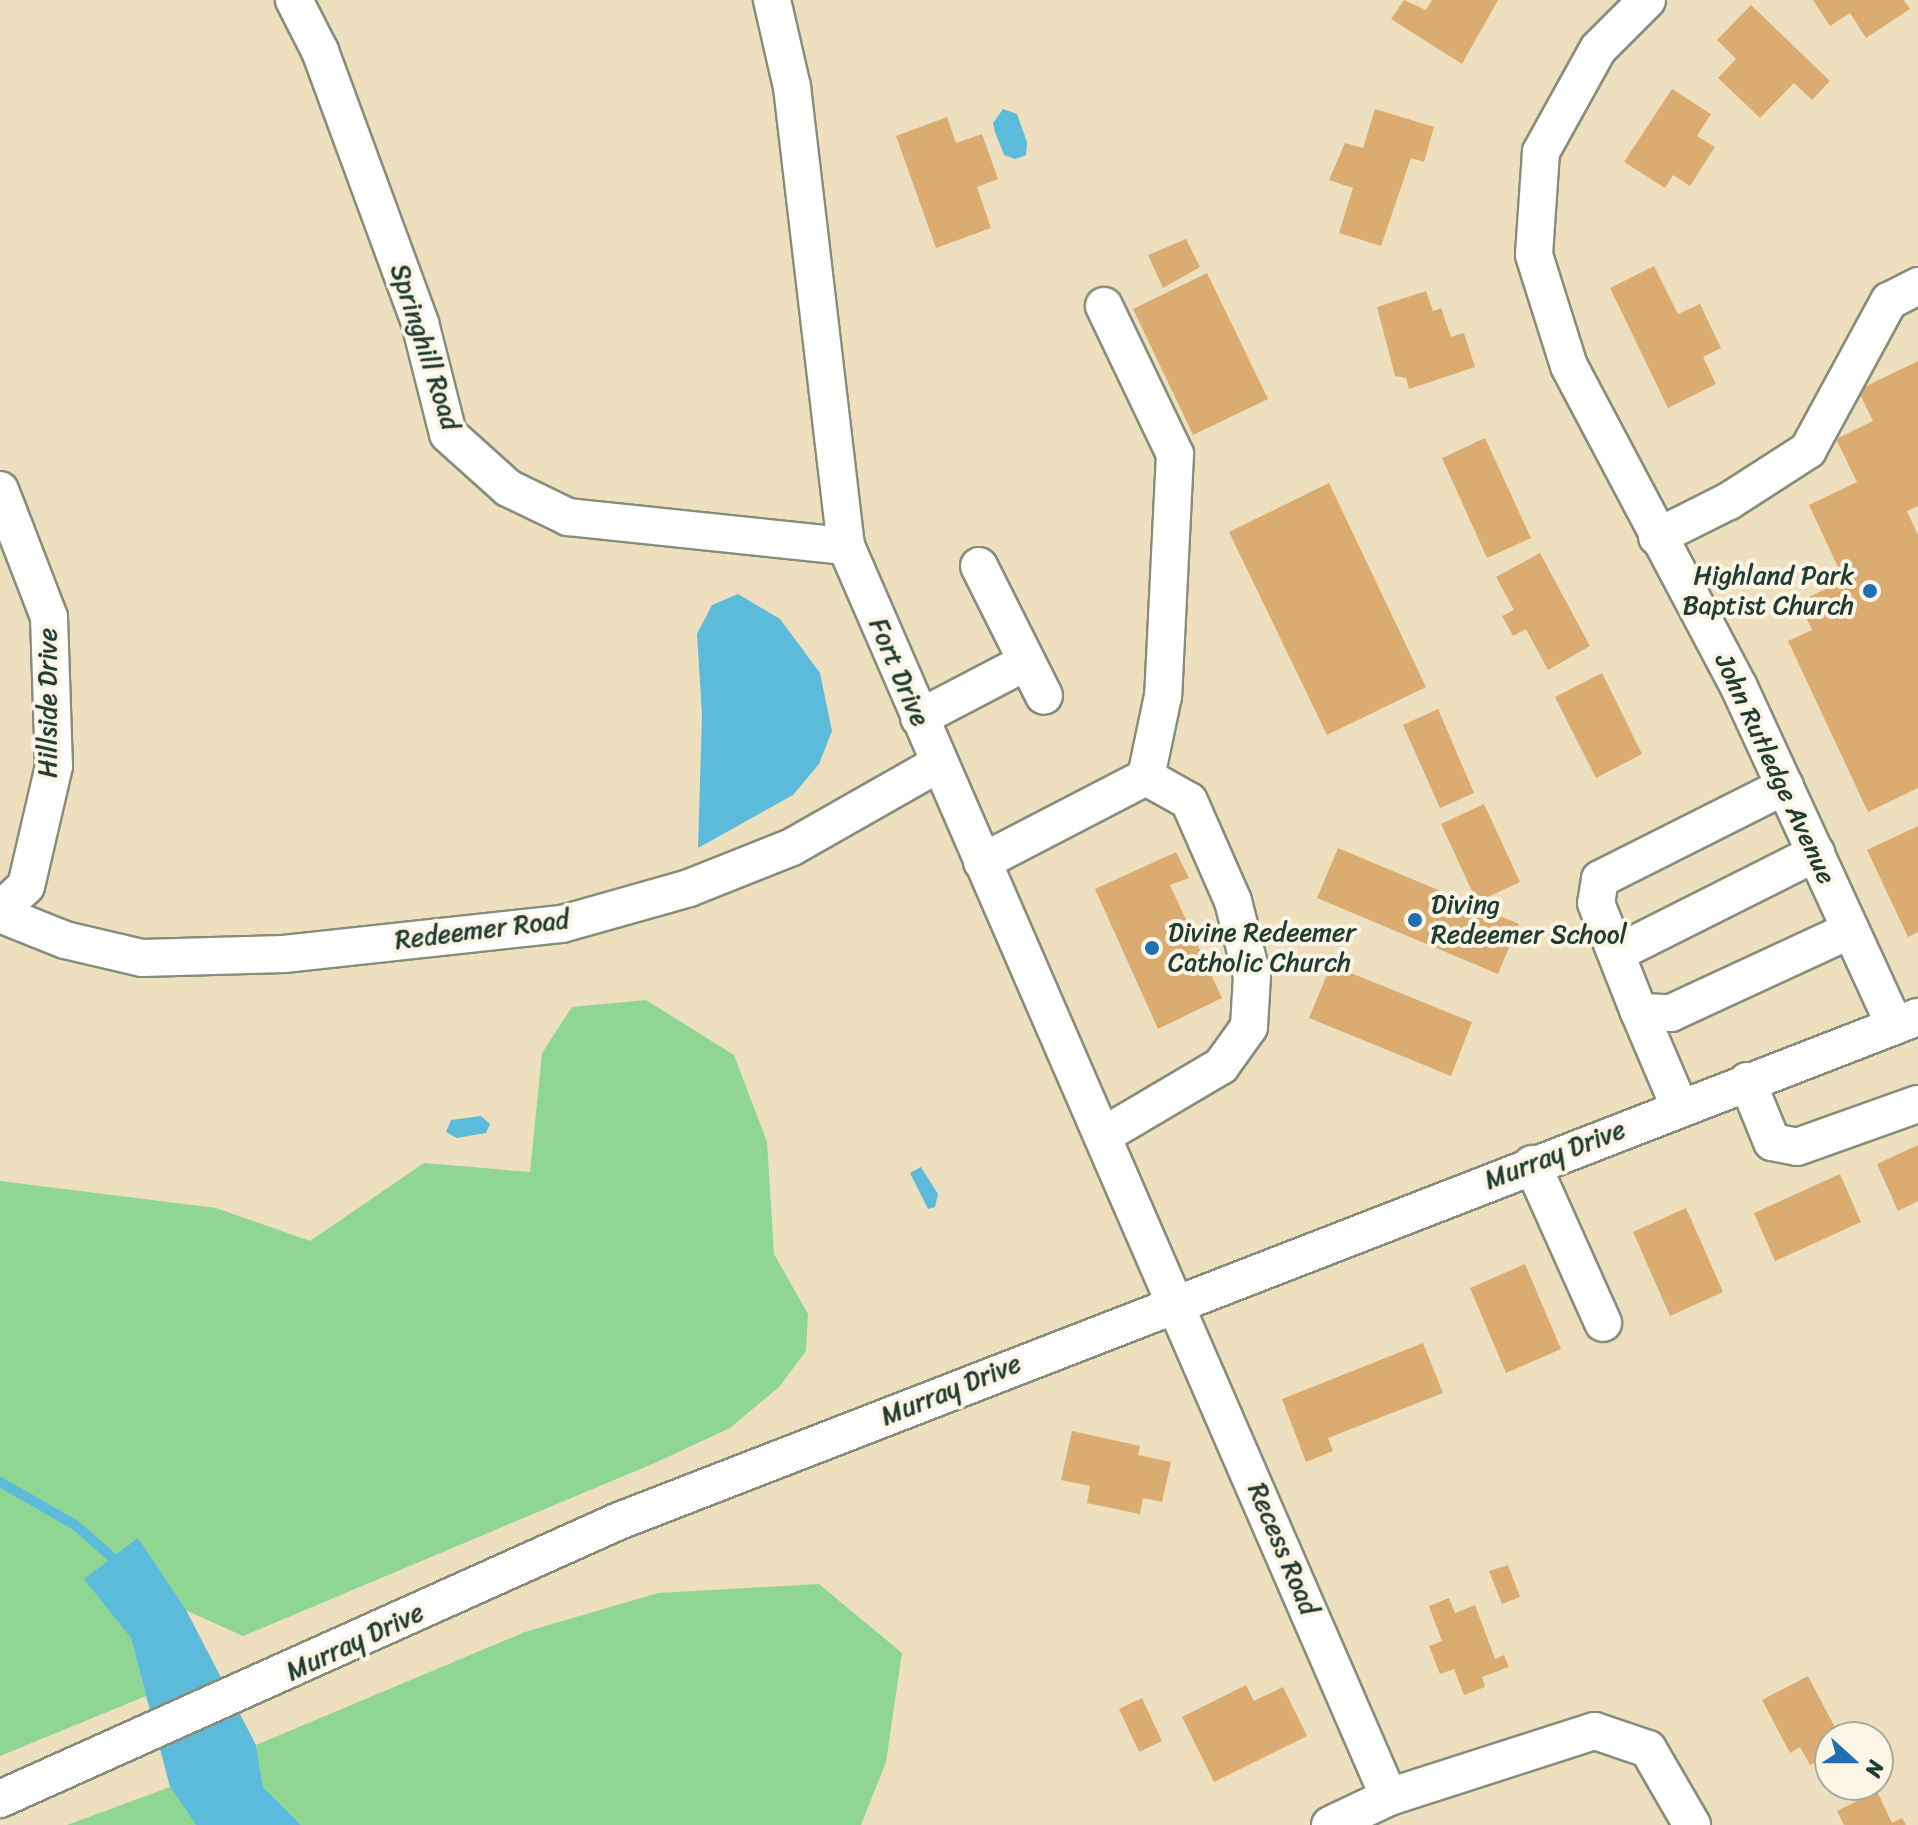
<!DOCTYPE html>
<html>
<head>
<meta charset="utf-8">
<style>
	body { margin:0 }
	#map { position:relative; width:1918px; height:1825px; overflow:hidden; background:#eee0be; font-family:Sriracha,sans-serif }
	div>[style] { position:absolute }
	.green>* { inset:0; background:#8ed691 }
	.water>* { inset:0; background:#5cbbda }
	.stream>* { height:10px; margin:-5px; padding:0 5px; transform-origin:5px; border-radius:5px; background:#5cbbda }
	.building>* { inset:0; background:#daac72 }
	.roads { filter:drop-shadow(2px 0 #868e79) drop-shadow(-2px 0 #868e79) drop-shadow(0 2px #868e79) drop-shadow(0 -2px #868e79) }
	.minor>* { height:36px; margin:-18px; padding:0 18px; transform-origin:18px; border-radius:18px; background:#fff }
	.dots>* { width:22px; height:22px; translate:-50% -50%; box-sizing:border-box; border:4px solid #fcf5e5; border-radius:50% }
	span { translate:-50% -50%; white-space:nowrap; text-align:center; line-height:1.15; -webkit-text-stroke:8px #fcf5e5; paint-order:stroke }
	.street-label { font-size:26px; color:#1f3d34 }
	.poi-label { font-size:26px; color:#1f3d34 }
	.right { translate:-100% -50%; text-align:right }
	.left { translate:0 -50%; text-align:left }
	.north { position:absolute; left:1814px; top:1721px; width:80px; height:80px; box-sizing:border-box; background:#fcf5e5; border:2px solid #a4ab9e; border-radius:50%; rotate:111deg; font-size:22px; font-weight:700; line-height:32px; text-align:center; color:#1f3d34 }
	.north::after { content:''; display:block; margin:auto; width:28px; height:36px; background:#1f6fb2; clip-path:polygon(50% 0,100% 100%,50% 72%,0 100%) }
</style>
</head>
<body>
<div id="map">
	<div class="green">
		<div style="clip-path:polygon(646px 1000px,734px 1055px,767px 1142px,774px 1254px,808px 1314px,806px 1351px,779px 1387px,730px 1428px,657px 1462px,243px 1636px,185px 1610px,131px 1638px,146px 1696px,0 1756px,0 1181px,216px 1208px,310px 1241px,424px 1163px,530px 1172px,542px 1053px,572px 1007px)"></div>
		<div style="clip-path:polygon(819px 1584px,902px 1653px,886px 1762px,861px 1825px,301px 1825px,263px 1787px,256px 1745px,525px 1632px,658px 1593px)"></div>
		<div style="clip-path:polygon(170px 1787px,196px 1825px,67px 1825px)"></div>
	</div>
	<div class="water">
		<div style="clip-path:polygon(1003px 109px,1017px 114px,1027px 142px,1026px 155px,1015px 159px,1004px 155px,995px 132px,993px 123px)"></div>
		<div style="clip-path:polygon(738px 594px,780px 619px,820px 673px,832px 731px,819px 764px,793px 795px,698px 848px,702px 715px,697px 634px,712px 605px)"></div>
		<div style="clip-path:polygon(481px 1116px,490px 1124px,486px 1133px,457px 1138px,446px 1132px,451px 1120px)"></div>
		<div style="clip-path:polygon(921px 1167px,938px 1194px,935px 1207px,928px 1209px,910px 1173px)"></div>
		<div style="clip-path:polygon(138px 1538px,186px 1610px,256px 1745px,263px 1787px,301px 1825px,196px 1825px,170px 1787px,131px 1638px,84px 1579px)"></div>
	</div>
	<div class="stream">
		<div style="left:0;top:1482px;width:86px;rotate:29.8deg"></div>
		<div style="left:75px;top:1525px;width:60px;rotate:40.9deg"></div>
	</div>
	<div class="building">
		<div style="clip-path:polygon(1404px 0,1426px 10px,1432px 0,1498px 0,1462px 64px,1391px 19px)"></div>
		<div style="clip-path:polygon(1813px 0,1904px 0,1910px 9px,1866px 38px,1850px 13px,1830px 26px)"></div>
		<div style="clip-path:polygon(1751px 5px,1830px 81px,1812px 100px,1794px 83px,1760px 118px,1718px 78px,1736px 59px,1717px 40px)"></div>
		<div style="clip-path:polygon(1672px 89px,1711px 114px,1697px 136px,1715px 147px,1690px 186px,1673px 175px,1665px 188px,1624px 162px)"></div>
		<div style="clip-path:polygon(1375px 109px,1434px 127px,1424px 162px,1411px 158px,1381px 246px,1339px 233px,1353px 188px,1329px 180px,1345px 143px,1363px 148px)"></div>
		<div style="clip-path:polygon(947px 117px,956px 143px,982px 134px,998px 179px,977px 187px,991px 228px,936px 248px,896px 136px)"></div>
		<div style="clip-path:polygon(1186px 239px,1200px 267px,1163px 288px,1148px 255px)"></div>
		<div style="clip-path:polygon(1654px 266px,1678px 314px,1700px 304px,1721px 348px,1703px 357px,1716px 384px,1668px 408px,1610px 288px)"></div>
		<div style="clip-path:polygon(1207px 273px,1268px 399px,1193px 435px,1133px 309px)"></div>
		<div style="clip-path:polygon(1426px 291px,1433px 311px,1441px 308px,1451px 337px,1464px 333px,1475px 367px,1409px 389px,1406px 378px,1395px 376px,1377px 307px)"></div>
		<div style="clip-path:polygon(1918px 361px,1918px 506px,1907px 511px,1918px 535px,1918px 788px,1868px 812px,1788px 641px,1812px 630px,1799px 602px,1844px 580px,1809px 505px,1857px 482px,1836px 439px,1873px 421px,1858px 390px)"></div>
		<div style="clip-path:polygon(1485px 438px,1531px 538px,1487px 558px,1442px 458px)"></div>
		<div style="clip-path:polygon(1329px 483px,1426px 687px,1327px 735px,1229px 532px)"></div>
		<div style="clip-path:polygon(1540px 553px,1590px 646px,1548px 670px,1526px 629px,1513px 636px,1502px 616px,1514px 610px,1496px 577px)"></div>
		<div style="clip-path:polygon(1602px 673px,1642px 754px,1596px 778px,1555px 697px)"></div>
		<div style="clip-path:polygon(1438px 709px,1474px 793px,1440px 808px,1403px 725px)"></div>
		<div style="clip-path:polygon(1484px 804px,1520px 882px,1477px 902px,1441px 824px)"></div>
		<div style="clip-path:polygon(1918px 826px,1918px 932px,1908px 937px,1867px 850px)"></div>
		<div style="clip-path:polygon(1338px 848px,1519px 924px,1498px 974px,1317px 898px)"></div>
		<div style="clip-path:polygon(1176px 852px,1189px 878px,1170px 885px,1222px 998px,1158px 1029px,1095px 889px)"></div>
		<div style="clip-path:polygon(1331px 965px,1472px 1022px,1451px 1076px,1309px 1018px)"></div>
		<div style="clip-path:polygon(1918px 1145px,1918px 1201px,1898px 1211px,1877px 1164px)"></div>
		<div style="clip-path:polygon(1840px 1174px,1861px 1222px,1775px 1261px,1754px 1213px)"></div>
		<div style="clip-path:polygon(1686px 1208px,1723px 1292px,1670px 1316px,1633px 1232px)"></div>
		<div style="clip-path:polygon(1525px 1264px,1561px 1349px,1506px 1373px,1470px 1288px)"></div>
		<div style="clip-path:polygon(1423px 1343px,1443px 1393px,1328px 1438px,1333px 1451px,1306px 1462px,1282px 1399px)"></div>
		<div style="clip-path:polygon(1072px 1431px,1140px 1446px,1138px 1455px,1171px 1462px,1162px 1502px,1143px 1498px,1140px 1514px,1087px 1503px,1090px 1486px,1061px 1480px)"></div>
		<div style="clip-path:polygon(1508px 1565px,1520px 1597px,1502px 1604px,1489px 1571px)"></div>
		<div style="clip-path:polygon(1449px 1598px,1455px 1613px,1475px 1605px,1495px 1659px,1504px 1655px,1509px 1667px,1482px 1677px,1485px 1687px,1464px 1695px,1454px 1669px,1440px 1674px,1429px 1646px,1442px 1641px,1429px 1606px)"></div>
		<div style="clip-path:polygon(1808px 1676px,1840px 1737px,1830px 1737px,1830px 1755px,1810px 1765px,1800px 1747px,1790px 1753px,1762px 1700px)"></div>
		<div style="clip-path:polygon(1246px 1685px,1254px 1701px,1283px 1687px,1307px 1736px,1214px 1782px,1182px 1717px)"></div>
		<div style="clip-path:polygon(1142px 1698px,1162px 1741px,1139px 1752px,1119px 1709px)"></div>
		<div style="clip-path:polygon(1877px 1791px,1892px 1823px,1902px 1818px,1906px 1825px,1844px 1825px,1837px 1811px)"></div>
	</div>
	<div class="roads">
		<div class="minor">
			<div style="left:294px;top:0;width:57px;rotate:63deg"></div>
			<div style="left:320px;top:51px;width:290px;rotate:69.8deg"></div>
			<div style="left:420px;top:323px;width:114px;rotate:75.8deg"></div>
			<div style="left:448px;top:434px;width:81px;rotate:42deg"></div>
			<div style="left:508px;top:488px;width:67px;rotate:25.8deg"></div>
			<div style="left:568px;top:517px;width:280px;rotate:6deg"></div>
			<div style="left:772px;top:0;width:89px;rotate:77.1deg"></div>
			<div style="left:792px;top:87px;width:462px;rotate:83.3deg"></div>
			<div style="left:846px;top:546px;width:1364px;rotate:66.54deg"></div>
			<div style="left:1647px;top:0;width:69px;rotate:135deg"></div>
			<div style="left:1598px;top:49px;width:118px;rotate:119deg"></div>
			<div style="left:1541px;top:152px;width:103px;rotate:93.9deg"></div>
			<div style="left:1534px;top:255px;width:116px;rotate:72.5deg"></div>
			<div style="left:1569px;top:366px;width:363px;rotate:62.1deg"></div>
			<div style="left:1739px;top:687px;width:373px;rotate:65.3deg"></div>
			<div style="left:1104px;top:306px;width:164px;rotate:64.4deg"></div>
			<div style="left:1175px;top:454px;width:242px;rotate:92.8deg"></div>
			<div style="left:1163px;top:696px;width:83px;rotate:101.9deg"></div>
			<div style="left:0;top:490px;width:136px;rotate:68.9deg"></div>
			<div style="left:49px;top:617px;width:149px;rotate:88.1deg"></div>
			<div style="left:54px;top:766px;width:123px;rotate:103.1deg"></div>
			<div style="left:26px;top:886px;width:35px;rotate:137deg"></div>
			<div style="left:1657px;top:537px;width:80px;rotate:-26.6deg"></div>
			<div style="left:1729px;top:501px;width:94px;rotate:-32.8deg"></div>
			<div style="left:1808px;top:450px;width:170px;rotate:-61.5deg"></div>
			<div style="left:1889px;top:301px;width:33px;rotate:-27deg"></div>
			<div style="left:979px;top:566px;width:145px;rotate:63.4deg"></div>
			<div style="left:919px;top:718px;width:121px;rotate:-27.6deg"></div>
			<div style="left:1785px;top:786px;width:207px;rotate:153.3deg"></div>
			<div style="left:1600px;top:879px;width:24px;rotate:99deg"></div>
			<div style="left:1596px;top:903px;width:117px;rotate:68.5deg"></div>
			<div style="left:1639px;top:1012px;width:32px;rotate:2deg"></div>
			<div style="left:1671px;top:1013px;width:198px;rotate:-24.8deg"></div>
			<div style="left:982px;top:862px;width:185px;rotate:-27.4deg"></div>
			<div style="left:1146px;top:777px;width:49px;rotate:29.2deg"></div>
			<div style="left:1189px;top:801px;width:109px;rotate:66.3deg"></div>
			<div style="left:1233px;top:901px;width:77px;rotate:75.8deg"></div>
			<div style="left:1252px;top:976px;width:51px;rotate:93.4deg"></div>
			<div style="left:1249px;top:1027px;width:48px;rotate:125.7deg"></div>
			<div style="left:1221px;top:1066px;width:136px;rotate:149.5deg"></div>
			<div style="left:0;top:914px;width:70px;rotate:21.8deg"></div>
			<div style="left:65px;top:940px;width:79px;rotate:13.2deg"></div>
			<div style="left:142px;top:958px;width:142px;rotate:-1.6deg"></div>
			<div style="left:284px;top:954px;width:280px;rotate:-6.2deg"></div>
			<div style="left:562px;top:924px;width:132px;rotate:-15.8deg"></div>
			<div style="left:689px;top:888px;width:111px;rotate:-21.7deg"></div>
			<div style="left:792px;top:847px;width:168px;rotate:-29.6deg"></div>
			<div style="left:1617px;top:953px;width:223px;rotate:-26.7deg"></div>
			<div style="left:1639px;top:1012px;width:102px;rotate:66.9deg"></div>
			<div style="left:1747px;top:1081px;width:66px;rotate:67.7deg"></div>
			<div style="left:1772px;top:1142px;width:25px;rotate:11deg"></div>
			<div style="left:1797px;top:1147px;width:128px;rotate:-19.6deg"></div>
			<div style="left:1532px;top:1164px;width:174px;rotate:65.9deg"></div>
			<div style="left:0;top:1799px;width:679px;rotate:-24.19deg"></div>
			<div style="left:619px;top:1521px;width:1393px;rotate:-21.21deg"></div>
			<div style="left:1330px;top:1825px;width:65px;rotate:-25.4deg"></div>
			<div style="left:1389px;top:1797px;width:216px;rotate:-17.8deg"></div>
			<div style="left:1595px;top:1731px;width:56px;rotate:18.8deg"></div>
			<div style="left:1648px;top:1749px;width:88px;rotate:59.9deg"></div>
		</div>
	</div>
	<div class="dots">
		<div style="left:1870px;top:591px;background:#1f6fb2"></div>
		<div style="left:1415px;top:920px;background:#1f6fb2"></div>
		<div style="left:1152px;top:948px;background:#1f6fb2"></div>
	</div>
	<div class="street-label">
		<span style="left:425px;top:347px;rotate:72deg">Springhill Road</span>
		<span style="left:899px;top:672px;rotate:67deg">Fort Drive</span>
		<span style="left:48px;top:703px;rotate:-90deg">Hillside Drive</span>
		<span style="left:1775px;top:769px;rotate:65deg">John Rutledge Avenue</span>
		<span style="left:482px;top:930px;rotate:-7deg">Redeemer Road</span>
		<span style="left:1555px;top:1155px;rotate:-21deg">Murray Drive</span>
		<span style="left:951px;top:1390px;rotate:-22deg">Murray Drive</span>
		<span style="left:1283px;top:1549px;rotate:67deg">Recess Road</span>
		<span style="left:355px;top:1642px;rotate:-25deg">Murray Drive</span>
	</div>
	<div class="poi-label">
		<span class="right" style="left:1854px;top:591px">Highland Park<br>Baptist Church</span>
		<span class="left" style="left:1431px;top:920px">Diving<br>Redeemer School</span>
		<span class="left" style="left:1168px;top:948px">Divine Redeemer<br>Catholic Church</span>
	</div>
	<div class="north">N</div>
</div>
</body>
</html>
